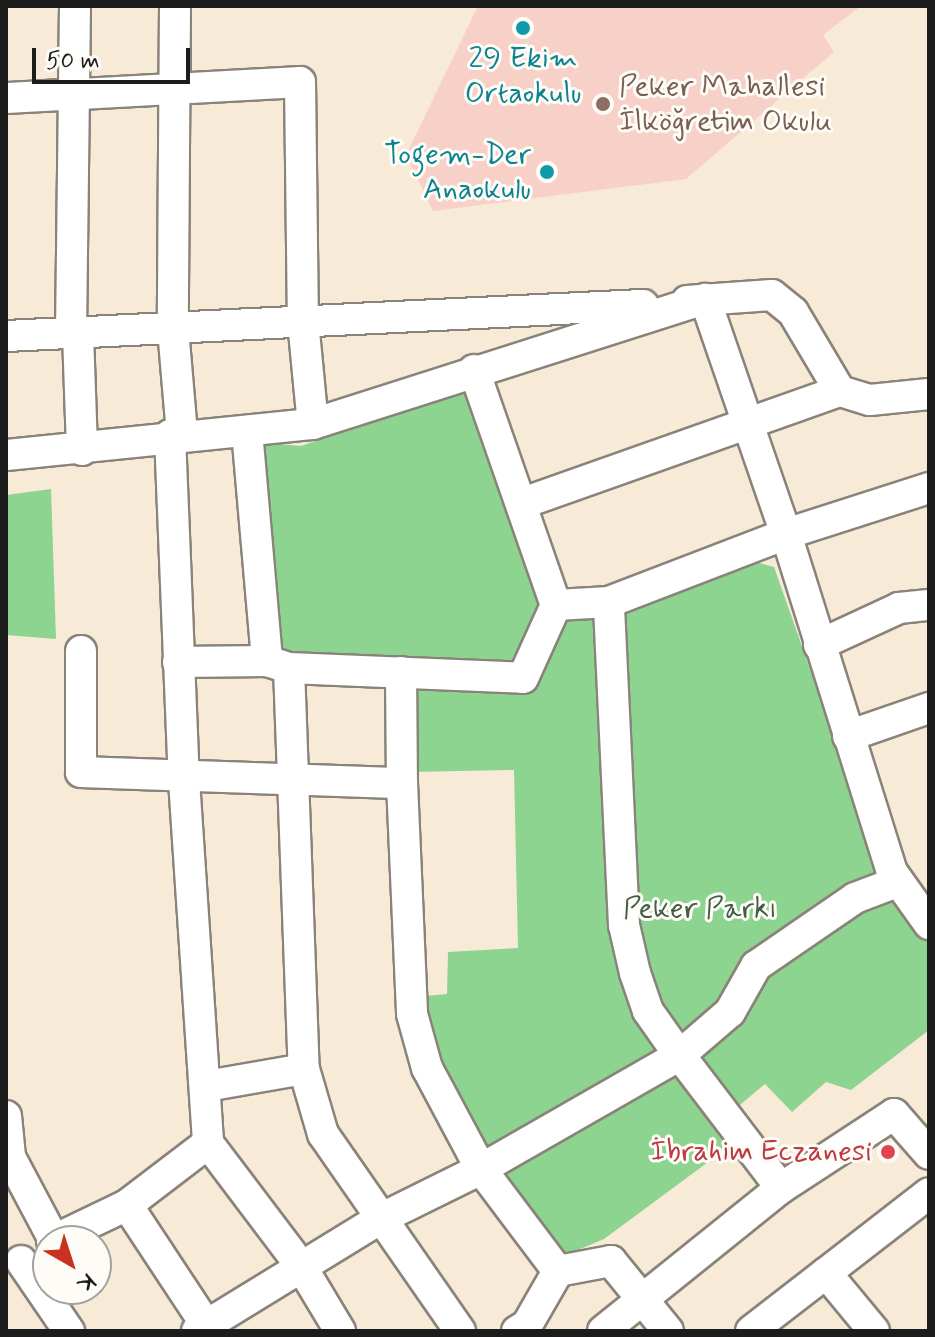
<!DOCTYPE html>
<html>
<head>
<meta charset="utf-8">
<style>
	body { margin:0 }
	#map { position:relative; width:935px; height:1337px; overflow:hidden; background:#f7ead7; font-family:Mynerve,sans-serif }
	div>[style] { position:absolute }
	.built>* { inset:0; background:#f7d1c8 }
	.green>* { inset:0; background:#8cd48f }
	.roads { filter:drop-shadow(2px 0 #8a837a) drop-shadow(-2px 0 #8a837a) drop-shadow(0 2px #8a837a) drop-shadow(0 -2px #8a837a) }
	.minor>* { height:30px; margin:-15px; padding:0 15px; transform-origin:15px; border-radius:15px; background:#fff }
	.dots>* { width:22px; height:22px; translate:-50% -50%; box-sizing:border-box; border:4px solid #fdfcf7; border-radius:50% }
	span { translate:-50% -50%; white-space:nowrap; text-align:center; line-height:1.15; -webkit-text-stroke:6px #fdfcf7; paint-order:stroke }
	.culture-label { font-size:30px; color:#0d838f }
	.right { translate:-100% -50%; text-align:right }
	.education-label { font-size:30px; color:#785e54 }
	.left { translate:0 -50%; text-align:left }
	.park-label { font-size:30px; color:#435c44 }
	.health-label { font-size:30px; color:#be3a42 }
	.frame { position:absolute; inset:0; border:8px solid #1c1c1c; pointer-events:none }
	.north { position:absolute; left:32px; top:1225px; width:80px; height:80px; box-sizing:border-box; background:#fdfcf7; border:2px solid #a3a29f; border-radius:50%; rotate:141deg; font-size:22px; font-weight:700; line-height:32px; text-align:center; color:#1c1c1c }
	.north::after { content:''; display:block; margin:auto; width:28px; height:36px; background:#c8321e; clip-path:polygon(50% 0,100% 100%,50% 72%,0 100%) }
	.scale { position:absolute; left:32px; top:48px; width:158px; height:36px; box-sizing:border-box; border:4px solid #1c1c1c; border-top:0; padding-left:10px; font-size:24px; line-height:28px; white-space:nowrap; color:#1c1c1c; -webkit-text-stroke:6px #fdfcf7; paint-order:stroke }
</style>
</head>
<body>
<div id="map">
	<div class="built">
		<div style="clip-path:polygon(478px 6px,861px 6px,823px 35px,834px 52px,686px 179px,433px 211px,406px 155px)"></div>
	</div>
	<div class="green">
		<div style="clip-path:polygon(466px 390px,560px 610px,749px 560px,774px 567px,878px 861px,929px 932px,929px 1030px,851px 1090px,826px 1082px,792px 1112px,765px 1084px,729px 1114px,746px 1134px,604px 1239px,556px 1259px,497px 1180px,435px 1063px,426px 996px,447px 994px,448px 952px,518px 948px,514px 770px,407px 772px,407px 676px,280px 659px,256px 442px,301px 446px)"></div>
		<div style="clip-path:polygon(51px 489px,56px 639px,6px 635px,6px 495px)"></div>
	</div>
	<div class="roads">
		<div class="minor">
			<div style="left:175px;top:6px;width:323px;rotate:90.4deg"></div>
			<div style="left:173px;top:329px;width:104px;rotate:85.1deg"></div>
			<div style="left:6px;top:98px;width:294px;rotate:-3.1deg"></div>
			<div style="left:300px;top:82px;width:239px;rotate:89.3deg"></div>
			<div style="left:303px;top:321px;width:103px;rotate:84.5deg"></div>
			<div style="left:687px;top:301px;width:85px;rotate:-4deg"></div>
			<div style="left:772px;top:295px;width:27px;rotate:39deg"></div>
			<div style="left:793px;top:312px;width:92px;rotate:59.3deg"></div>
			<div style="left:840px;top:391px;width:31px;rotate:17deg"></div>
			<div style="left:870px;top:400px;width:59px;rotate:-5.8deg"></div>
			<div style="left:71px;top:334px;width:328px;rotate:-89.3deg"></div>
			<div style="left:78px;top:334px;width:116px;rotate:88deg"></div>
			<div style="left:6px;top:336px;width:638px;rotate:-2.79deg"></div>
			<div style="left:474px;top:370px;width:249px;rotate:70.8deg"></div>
			<div style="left:247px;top:431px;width:231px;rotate:85deg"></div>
			<div style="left:170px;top:435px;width:345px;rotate:87.7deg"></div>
			<div style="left:184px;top:780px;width:364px;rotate:86.2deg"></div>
			<div style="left:208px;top:1143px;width:154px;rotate:52.9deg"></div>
			<div style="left:301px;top:1266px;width:76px;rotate:59deg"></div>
			<div style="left:6px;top:455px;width:309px;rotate:-5.8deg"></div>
			<div style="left:313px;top:424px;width:411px;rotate:-17.7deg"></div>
			<div style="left:705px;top:299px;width:249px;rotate:71deg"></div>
			<div style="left:786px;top:534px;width:150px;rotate:-17.8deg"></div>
			<div style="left:523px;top:503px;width:336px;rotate:-19.5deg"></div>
			<div style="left:819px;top:645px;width:88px;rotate:-24.8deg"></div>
			<div style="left:899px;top:608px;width:30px;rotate:-6deg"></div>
			<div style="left:81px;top:651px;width:121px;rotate:90deg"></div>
			<div style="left:81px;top:772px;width:321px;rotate:2deg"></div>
			<div style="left:402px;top:783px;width:231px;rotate:87.5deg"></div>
			<div style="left:412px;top:1014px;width:56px;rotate:74.5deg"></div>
			<div style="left:427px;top:1068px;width:115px;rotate:61.9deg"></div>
			<div style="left:481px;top:1169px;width:128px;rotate:53deg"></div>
			<div style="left:558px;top:1271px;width:54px;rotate:-10.7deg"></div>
			<div style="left:611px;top:1261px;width:90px;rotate:50.8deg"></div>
			<div style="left:178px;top:662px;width:89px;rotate:-0.6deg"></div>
			<div style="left:267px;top:661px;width:23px;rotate:18deg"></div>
			<div style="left:289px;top:668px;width:234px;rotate:2.4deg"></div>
			<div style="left:523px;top:678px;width:80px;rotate:-65.7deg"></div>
			<div style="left:556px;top:605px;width:53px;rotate:-3.2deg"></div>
			<div style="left:609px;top:602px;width:190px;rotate:-21deg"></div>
			<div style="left:786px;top:534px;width:354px;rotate:72.6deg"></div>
			<div style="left:892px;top:872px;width:64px;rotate:54.6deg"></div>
			<div style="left:289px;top:668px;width:401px;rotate:87.9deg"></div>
			<div style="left:304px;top:1069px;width:68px;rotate:73.7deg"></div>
			<div style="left:323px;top:1134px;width:240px;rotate:55.2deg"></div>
			<div style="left:401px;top:672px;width:111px;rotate:89.5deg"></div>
			<div style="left:848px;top:736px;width:86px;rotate:-19.1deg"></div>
			<div style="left:207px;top:1086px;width:98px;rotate:-9.9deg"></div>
			<div style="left:6px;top:1116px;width:41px;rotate:84.4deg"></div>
			<div style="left:10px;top:1157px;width:94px;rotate:62.1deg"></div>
			<div style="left:781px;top:1188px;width:135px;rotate:-33.2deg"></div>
			<div style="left:894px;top:1114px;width:53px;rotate:48.8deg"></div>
			<div style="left:127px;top:1205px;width:151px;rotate:56.6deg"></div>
			<div style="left:52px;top:1241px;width:83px;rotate:-25.6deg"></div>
			<div style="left:127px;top:1205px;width:102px;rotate:-37.4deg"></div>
			<div style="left:21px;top:1261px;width:85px;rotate:55.6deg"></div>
			<div style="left:826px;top:1273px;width:130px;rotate:-37.8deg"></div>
			<div style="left:197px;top:1331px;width:215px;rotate:-31.5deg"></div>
			<div style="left:380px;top:1219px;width:113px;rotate:-26.3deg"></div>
			<div style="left:481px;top:1169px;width:229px;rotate:-29.8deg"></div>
			<div style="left:680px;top:1055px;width:66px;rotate:-40.7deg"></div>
			<div style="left:730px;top:1012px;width:53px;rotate:-60.5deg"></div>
			<div style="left:756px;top:966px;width:120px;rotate:-34.5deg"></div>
			<div style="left:855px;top:898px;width:45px;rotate:-20.9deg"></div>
			<div style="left:517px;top:1331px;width:12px;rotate:-31deg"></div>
			<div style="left:527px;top:1325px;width:62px;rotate:-60.1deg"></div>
			<div style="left:603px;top:1331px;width:228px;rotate:-38.8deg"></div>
			<div style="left:781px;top:1188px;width:180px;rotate:-127.3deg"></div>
			<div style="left:672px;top:1045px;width:42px;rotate:-125.2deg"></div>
			<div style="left:648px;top:1011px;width:40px;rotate:-108.9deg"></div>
			<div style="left:635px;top:973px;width:49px;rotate:-102.9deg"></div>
			<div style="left:624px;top:925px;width:323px;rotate:-92.7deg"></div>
			<div style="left:751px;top:1331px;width:95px;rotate:-37.7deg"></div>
			<div style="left:826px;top:1273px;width:75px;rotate:50.4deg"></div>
		</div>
	</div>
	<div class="dots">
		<div style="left:523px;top:28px;background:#0f9aa8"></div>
		<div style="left:603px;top:104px;background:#8d6e63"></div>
		<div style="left:547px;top:172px;background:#0f9aa8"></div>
		<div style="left:888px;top:1152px;background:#e0444e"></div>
	</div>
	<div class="culture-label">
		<span style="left:523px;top:76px">29 Ekim<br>Ortaokulu</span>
		<span class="right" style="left:531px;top:172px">Togem-Der<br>Anaokulu</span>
	</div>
	<div class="education-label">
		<span class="left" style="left:619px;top:104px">Peker Mahallesi<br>İlköğretim Okulu</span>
	</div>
	<div class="park-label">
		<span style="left:700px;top:909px">Peker Parkı</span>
	</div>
	<div class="health-label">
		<span class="right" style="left:872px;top:1152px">İbrahim Eczanesi</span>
	</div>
	<div class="frame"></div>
	<div class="north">K</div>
	<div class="scale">50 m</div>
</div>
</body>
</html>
